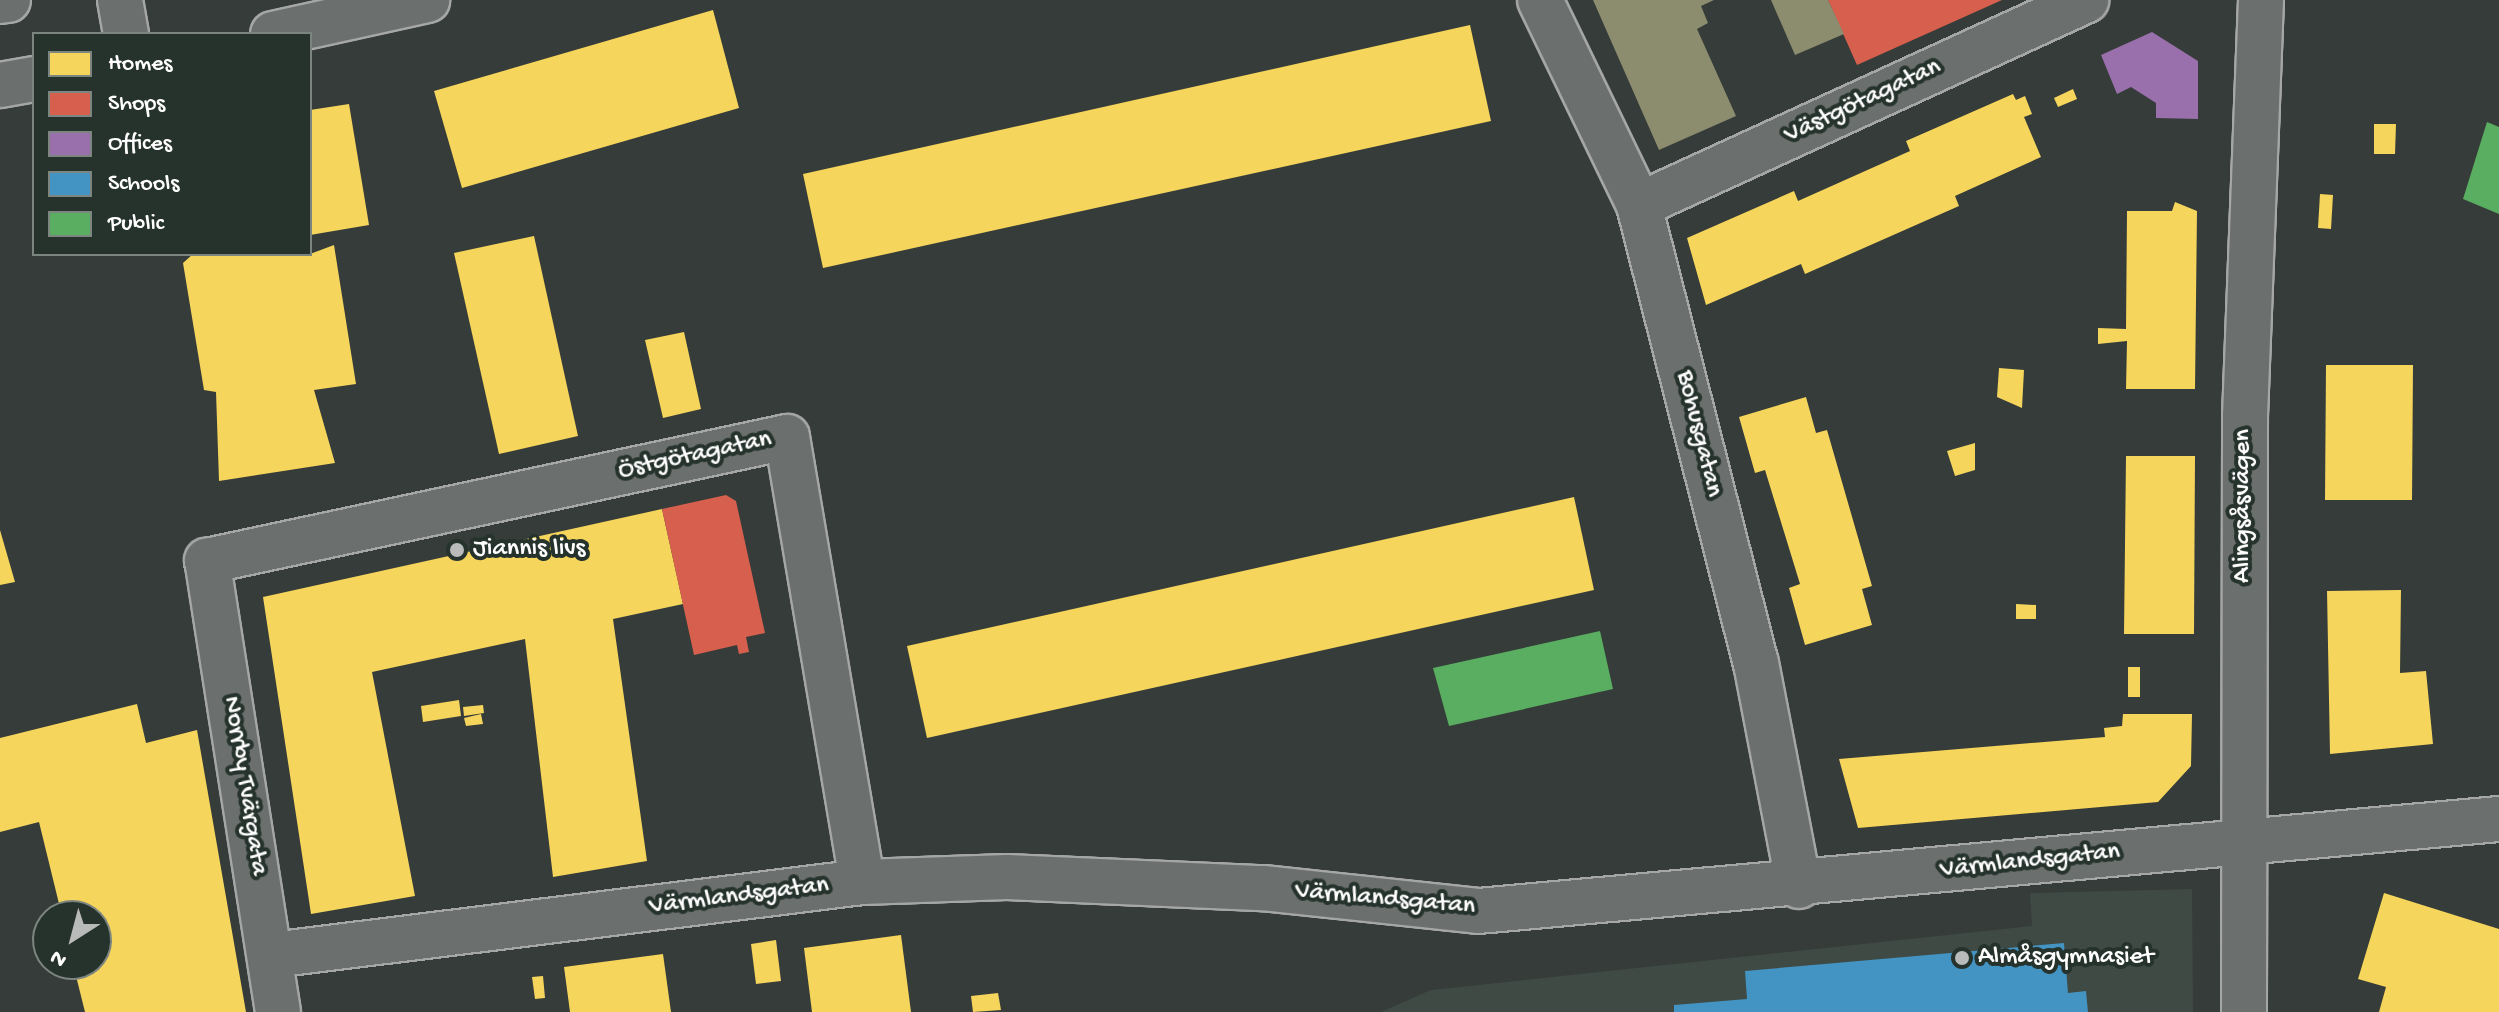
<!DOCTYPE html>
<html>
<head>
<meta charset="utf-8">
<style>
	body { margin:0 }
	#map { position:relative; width:2499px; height:1012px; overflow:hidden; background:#363c39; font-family:"Gochi Hand",sans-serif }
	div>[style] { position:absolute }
	.built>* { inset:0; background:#3f4a45 }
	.homes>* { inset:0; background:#f6d55c }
	.shops>* { inset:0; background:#d6604d }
	.offices>* { inset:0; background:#9970ab }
	.schools>* { inset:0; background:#4393c3 }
	.public>* { inset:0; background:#5aae61 }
	.industry>* { inset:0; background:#8c8c6e }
	.roads { filter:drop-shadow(2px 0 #a5a7a6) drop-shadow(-2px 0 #a5a7a6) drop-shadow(0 2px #a5a7a6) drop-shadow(0 -2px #a5a7a6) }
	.minor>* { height:44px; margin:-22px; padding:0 22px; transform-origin:22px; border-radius:22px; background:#6b6f6d }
	.major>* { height:44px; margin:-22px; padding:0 22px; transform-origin:22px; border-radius:22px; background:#6b6f6d }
	.dots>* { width:22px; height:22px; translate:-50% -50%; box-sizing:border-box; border:4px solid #26332d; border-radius:50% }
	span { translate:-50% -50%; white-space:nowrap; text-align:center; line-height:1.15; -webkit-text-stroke:8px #26332d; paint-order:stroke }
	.street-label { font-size:26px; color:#fff }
	.poi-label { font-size:26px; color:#fff }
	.left { translate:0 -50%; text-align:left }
	.legend { position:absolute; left:32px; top:32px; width:280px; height:224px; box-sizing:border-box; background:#26332d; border:2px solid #7d8581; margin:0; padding:10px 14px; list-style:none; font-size:24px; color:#fff }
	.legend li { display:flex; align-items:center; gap:16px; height:40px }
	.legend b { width:40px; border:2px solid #7d8581 }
	.north { position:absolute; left:32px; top:900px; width:80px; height:80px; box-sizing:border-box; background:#26332d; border:2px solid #7d8581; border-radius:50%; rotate:216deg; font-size:22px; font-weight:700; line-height:32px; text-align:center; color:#fff }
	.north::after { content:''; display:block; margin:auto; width:28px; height:36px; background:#b9bbba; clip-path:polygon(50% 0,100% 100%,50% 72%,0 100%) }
</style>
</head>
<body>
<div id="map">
	<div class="built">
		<div style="clip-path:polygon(2192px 889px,2193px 1012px,1381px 1012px,1431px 990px,2032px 926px,2030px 893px)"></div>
	</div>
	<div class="homes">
		<div style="clip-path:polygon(713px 10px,739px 108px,462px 188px,434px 91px)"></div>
		<div style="clip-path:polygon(1470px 25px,1491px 121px,823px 268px,803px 174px)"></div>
		<div style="clip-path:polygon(2073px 89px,2077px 99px,2058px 107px,2054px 98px)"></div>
		<div style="clip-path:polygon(2013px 94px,2016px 100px,2025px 96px,2032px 114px,2024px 117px,2041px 157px,1955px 196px,1959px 206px,1805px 274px,1801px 264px,1706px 305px,1687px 238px,1794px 191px,1798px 201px,1910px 151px,1906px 141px)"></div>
		<div style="clip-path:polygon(349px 104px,369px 225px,310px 235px,310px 110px)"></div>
		<div style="clip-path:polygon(2374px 124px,2396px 124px,2395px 154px,2374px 154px)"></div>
		<div style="clip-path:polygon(2320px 194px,2333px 195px,2331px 229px,2318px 228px)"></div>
		<div style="clip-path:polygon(2175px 202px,2197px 211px,2195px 389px,2126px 389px,2127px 341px,2098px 344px,2098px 328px,2126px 329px,2127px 211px,2172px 211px)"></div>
		<div style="clip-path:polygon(534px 236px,578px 436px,499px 454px,454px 253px)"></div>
		<div style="clip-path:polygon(334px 245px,356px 384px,314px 390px,335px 463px,219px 481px,216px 392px,204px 390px,183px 263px,193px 254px,310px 254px)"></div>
		<div style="clip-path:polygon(684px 332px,701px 409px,663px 418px,645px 340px)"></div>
		<div style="clip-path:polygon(2326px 365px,2413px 365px,2412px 500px,2325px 500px)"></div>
		<div style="clip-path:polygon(1999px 368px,2024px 370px,2022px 408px,1997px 397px)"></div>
		<div style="clip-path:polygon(1806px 397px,1816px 433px,1827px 430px,1872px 586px,1862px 589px,1872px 625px,1805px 645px,1789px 588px,1800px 584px,1765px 470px,1755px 473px,1739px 417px)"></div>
		<div style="clip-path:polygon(1975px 443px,1975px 470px,1955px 476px,1947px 451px)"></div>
		<div style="clip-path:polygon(2126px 456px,2195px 456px,2194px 634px,2124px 634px)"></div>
		<div style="clip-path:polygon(1574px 497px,1594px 590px,927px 738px,907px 646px)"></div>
		<div style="clip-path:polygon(662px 509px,683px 604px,613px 619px,647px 861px,553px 877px,525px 639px,372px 672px,415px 896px,311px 914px,263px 597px)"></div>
		<div style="clip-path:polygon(0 530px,15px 582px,0 585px)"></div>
		<div style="clip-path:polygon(2401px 590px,2400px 673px,2426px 671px,2433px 744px,2330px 754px,2327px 591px)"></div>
		<div style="clip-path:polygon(2016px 604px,2036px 605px,2036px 619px,2016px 619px)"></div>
		<div style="clip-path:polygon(2128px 667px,2140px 667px,2140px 697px,2128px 697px)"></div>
		<div style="clip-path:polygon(459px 700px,461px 716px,423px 722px,421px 706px)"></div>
		<div style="clip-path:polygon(137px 704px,146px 743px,197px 730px,246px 1012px,85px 1012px,73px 964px,96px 964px,96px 916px,62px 916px,39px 822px,0 832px,0 738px)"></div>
		<div style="clip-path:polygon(483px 705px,484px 713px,464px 716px,463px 707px)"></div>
		<div style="clip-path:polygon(481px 714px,483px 724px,466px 726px,464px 718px)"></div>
		<div style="clip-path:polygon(2123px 714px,2192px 714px,2191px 766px,2158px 802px,1858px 828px,1839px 759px,2105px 737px,2104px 728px,2122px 726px)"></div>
		<div style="clip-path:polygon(2384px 893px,2499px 929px,2499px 1012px,2379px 1012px,2386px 987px,2358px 979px)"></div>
		<div style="clip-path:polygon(901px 935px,911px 1012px,812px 1012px,804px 948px)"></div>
		<div style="clip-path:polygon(776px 940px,781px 981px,756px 984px,751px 944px)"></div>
		<div style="clip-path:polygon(663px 954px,671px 1012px,570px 1012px,564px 967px)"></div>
		<div style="clip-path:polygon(543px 976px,545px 998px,535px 999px,532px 977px)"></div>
		<div style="clip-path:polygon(998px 993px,1001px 1010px,973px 1012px,971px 996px)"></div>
	</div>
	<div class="shops">
		<div style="clip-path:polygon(1828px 0,2002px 0,1857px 65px)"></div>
		<div style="clip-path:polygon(726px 495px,736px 501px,765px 633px,746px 637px,749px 652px,739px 654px,737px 645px,694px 655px,662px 509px)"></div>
	</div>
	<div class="offices">
		<div style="clip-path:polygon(2152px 32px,2198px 61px,2198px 119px,2156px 118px,2156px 103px,2131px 87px,2117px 94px,2101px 55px)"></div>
	</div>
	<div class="schools">
		<div style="clip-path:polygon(2064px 943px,2068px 993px,2086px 991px,2088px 1012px,1674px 1012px,1674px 1005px,1747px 999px,1745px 971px)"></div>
	</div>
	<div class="public">
		<div style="clip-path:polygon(2487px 122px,2499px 127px,2499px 214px,2463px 199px)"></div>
		<div style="clip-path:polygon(1600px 631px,1613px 689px,1449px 726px,1433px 668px)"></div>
	</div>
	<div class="industry">
		<div style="clip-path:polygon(1593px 0,1714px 0,1701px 6px,1708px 23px,1697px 29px,1736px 116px,1659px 150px)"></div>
		<div style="clip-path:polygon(1771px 0,1828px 0,1844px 34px,1795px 55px)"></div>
	</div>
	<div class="roads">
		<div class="minor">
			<div style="left:120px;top:0;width:35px;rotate:80deg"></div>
			<div style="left:1540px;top:0;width:228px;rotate:64.2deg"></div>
			<div style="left:1639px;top:205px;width:473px;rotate:75.7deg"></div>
			<div style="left:1756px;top:663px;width:227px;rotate:79.1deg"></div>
			<div style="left:1639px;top:205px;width:492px;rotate:-24.6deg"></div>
			<div style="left:272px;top:955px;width:594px;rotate:-7.05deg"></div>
			<div style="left:862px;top:882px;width:145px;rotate:-2deg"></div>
			<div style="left:1007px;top:877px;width:256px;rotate:2.5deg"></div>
			<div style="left:1263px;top:888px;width:216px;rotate:6.1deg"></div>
			<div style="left:1478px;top:911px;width:1025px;rotate:-5.15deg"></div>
			<div style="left:278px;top:1012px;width:457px;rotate:-98.9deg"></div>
			<div style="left:207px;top:561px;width:593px;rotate:-12.07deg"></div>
			<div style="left:787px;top:437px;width:451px;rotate:80.4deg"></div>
			<div style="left:2244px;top:1012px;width:596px;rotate:-89.9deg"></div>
			<div style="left:2245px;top:416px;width:416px;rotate:-87.8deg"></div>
		</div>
		<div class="major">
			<div style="left:0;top:1px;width:8px;rotate:-7deg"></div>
			<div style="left:273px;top:34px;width:158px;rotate:-12.4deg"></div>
			<div style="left:0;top:85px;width:35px;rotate:-10deg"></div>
		</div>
	</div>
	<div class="dots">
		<div style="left:457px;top:550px;background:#b9bbba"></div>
		<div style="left:1962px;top:958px;background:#b9bbba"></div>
	</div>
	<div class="street-label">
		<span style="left:1863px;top:102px;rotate:-25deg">Västgötagatan</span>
		<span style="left:1698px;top:434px;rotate:76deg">Bohusgatan</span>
		<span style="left:695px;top:456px;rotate:-12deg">Östgötagatan</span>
		<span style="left:2244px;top:506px;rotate:-90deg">Alingsåsvägen</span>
		<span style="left:244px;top:786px;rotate:81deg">Norrby Tvärgata</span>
		<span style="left:2030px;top:862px;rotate:-6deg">Värmlandsgatan</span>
		<span style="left:739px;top:897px;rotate:-7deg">Värmlandsgatan</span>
		<span style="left:1385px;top:900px;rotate:5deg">Värmlandsgatan</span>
	</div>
	<div class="poi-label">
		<span class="left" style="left:473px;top:550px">Jiannis livs</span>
		<span class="left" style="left:1978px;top:958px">Almåsgymnasiet</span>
	</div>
	<ul class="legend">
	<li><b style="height:22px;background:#f6d55c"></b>Homes</li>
	<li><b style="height:22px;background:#d6604d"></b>Shops</li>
	<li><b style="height:22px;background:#9970ab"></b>Offices</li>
	<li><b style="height:22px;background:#4393c3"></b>Schools</li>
	<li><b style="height:22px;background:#5aae61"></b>Public</li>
	</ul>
	<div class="north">N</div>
</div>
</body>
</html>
